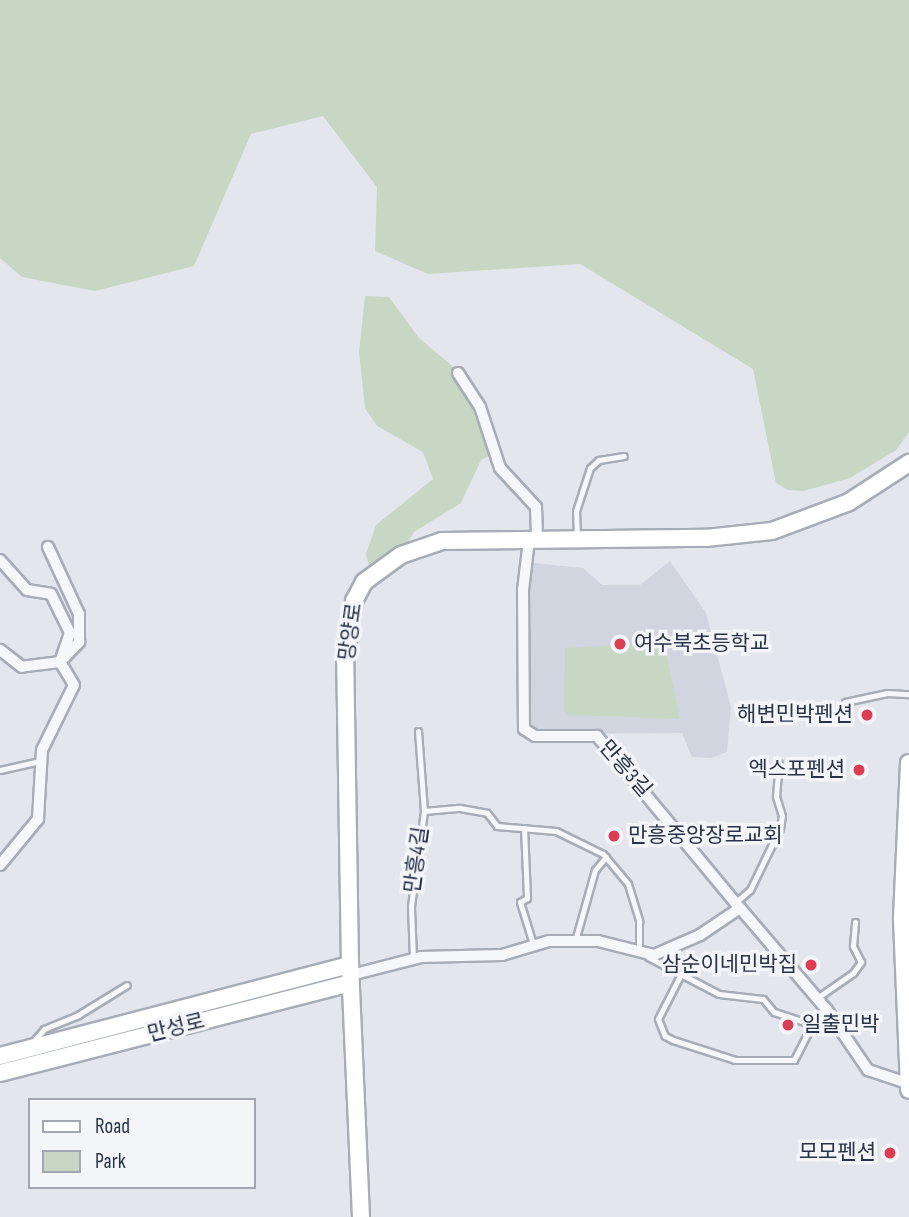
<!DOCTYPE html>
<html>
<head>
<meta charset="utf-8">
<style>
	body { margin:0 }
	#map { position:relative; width:909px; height:1217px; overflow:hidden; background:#e3e6ec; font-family:"Sofia Sans Condensed","Noto Sans KR",sans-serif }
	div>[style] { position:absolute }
	.built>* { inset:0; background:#d0d5df }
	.green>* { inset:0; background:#c8d7c3 }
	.roads { filter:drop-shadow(2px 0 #a7adb7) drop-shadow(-2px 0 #a7adb7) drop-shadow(0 2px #a7adb7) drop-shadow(0 -2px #a7adb7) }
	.lane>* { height:5px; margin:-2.5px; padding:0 2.5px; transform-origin:2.5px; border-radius:2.5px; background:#f6f7fa }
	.street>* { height:10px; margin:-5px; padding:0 5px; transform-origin:5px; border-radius:5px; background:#f6f7fa }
	.secondary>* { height:16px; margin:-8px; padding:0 8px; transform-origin:8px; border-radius:8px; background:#fff }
	.dots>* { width:19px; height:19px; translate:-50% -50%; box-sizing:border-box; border:4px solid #f3f5f9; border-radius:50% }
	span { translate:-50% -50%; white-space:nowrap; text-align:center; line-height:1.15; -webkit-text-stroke:7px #f3f5f9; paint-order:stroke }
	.street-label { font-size:21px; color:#283347 }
	.poi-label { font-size:21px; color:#283347 }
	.left { translate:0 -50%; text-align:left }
	.right { translate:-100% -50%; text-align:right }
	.legend { position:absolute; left:28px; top:1098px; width:228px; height:91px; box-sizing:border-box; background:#f3f5f9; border:2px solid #a2a7b2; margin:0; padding:9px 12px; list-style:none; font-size:21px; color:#283347 }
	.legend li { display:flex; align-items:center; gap:14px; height:35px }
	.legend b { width:35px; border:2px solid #a2a7b2 }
</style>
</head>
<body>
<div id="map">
	<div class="built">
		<div style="clip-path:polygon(670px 561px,706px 613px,731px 707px,727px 752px,711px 758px,692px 757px,682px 733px,533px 734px,525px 727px,528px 570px,532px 563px,583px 568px,602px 585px,640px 585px)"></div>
	</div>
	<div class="green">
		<div style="clip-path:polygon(0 0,909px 0,909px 432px,896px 450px,850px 478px,804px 491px,788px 490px,776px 483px,753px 369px,580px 264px,428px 274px,375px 251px,377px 187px,323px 116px,251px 134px,194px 266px,95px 291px,22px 277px,0 258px)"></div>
		<div style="clip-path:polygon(365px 296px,389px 297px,419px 338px,450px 364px,469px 388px,494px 454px,481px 460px,461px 503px,414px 532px,401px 555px,371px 574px,366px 554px,376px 525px,433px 479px,423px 452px,377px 426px,365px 408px,359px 352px)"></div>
		<div style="clip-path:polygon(664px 643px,680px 719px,568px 715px,564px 710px,565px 648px)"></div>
	</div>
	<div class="roads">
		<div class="lane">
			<div style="left:577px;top:538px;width:27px;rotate:-92deg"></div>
			<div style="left:576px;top:511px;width:45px;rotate:-72deg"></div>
			<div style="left:590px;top:468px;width:12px;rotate:-42deg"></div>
			<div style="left:599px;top:460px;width:25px;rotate:-9deg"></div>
			<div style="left:845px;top:702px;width:43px;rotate:-12.1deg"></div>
			<div style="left:887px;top:693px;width:22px;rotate:3deg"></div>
			<div style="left:418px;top:731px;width:80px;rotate:85.7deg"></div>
			<div style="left:0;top:770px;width:41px;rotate:-12.7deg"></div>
			<div style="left:524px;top:828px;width:70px;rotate:87.5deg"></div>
			<div style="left:527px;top:898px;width:8px;rotate:150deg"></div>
			<div style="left:520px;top:902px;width:44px;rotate:72.8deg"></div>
			<div style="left:736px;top:902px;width:18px;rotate:-41deg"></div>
			<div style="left:750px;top:890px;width:69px;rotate:-64.2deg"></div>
			<div style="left:780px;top:828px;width:12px;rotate:-81deg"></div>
			<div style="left:782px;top:816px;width:21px;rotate:-107deg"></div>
			<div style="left:776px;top:796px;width:33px;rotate:-85deg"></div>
			<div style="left:575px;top:941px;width:74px;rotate:-74.3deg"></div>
			<div style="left:595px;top:870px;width:17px;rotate:-50deg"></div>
			<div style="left:648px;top:957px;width:80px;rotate:27.5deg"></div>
			<div style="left:719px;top:994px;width:44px;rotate:6.5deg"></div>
			<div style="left:763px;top:999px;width:17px;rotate:50deg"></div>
			<div style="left:774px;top:1012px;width:45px;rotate:18deg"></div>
			<div style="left:817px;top:1026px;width:17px;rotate:-24deg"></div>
			<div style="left:413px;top:959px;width:53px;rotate:-92.2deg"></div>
			<div style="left:411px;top:906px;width:96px;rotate:-82.2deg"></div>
			<div style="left:424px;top:811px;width:36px;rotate:-5deg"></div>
			<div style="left:460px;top:808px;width:27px;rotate:10deg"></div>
			<div style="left:487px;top:813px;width:16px;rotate:52deg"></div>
			<div style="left:497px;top:826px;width:59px;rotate:4.8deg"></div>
			<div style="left:556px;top:831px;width:52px;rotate:26.1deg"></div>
			<div style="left:603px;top:854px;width:39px;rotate:50deg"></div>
			<div style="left:628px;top:884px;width:39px;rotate:73deg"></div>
			<div style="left:639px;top:921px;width:29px;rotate:90deg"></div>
			<div style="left:680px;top:976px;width:48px;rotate:117.1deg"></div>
			<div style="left:658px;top:1019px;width:18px;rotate:68deg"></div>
			<div style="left:665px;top:1036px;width:9px;rotate:27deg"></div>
			<div style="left:673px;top:1040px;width:65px;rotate:17.9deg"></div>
			<div style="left:735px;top:1060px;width:59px"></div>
			<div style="left:794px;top:1060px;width:31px;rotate:-63deg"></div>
			<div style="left:808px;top:1032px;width:11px;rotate:-34deg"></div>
			<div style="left:817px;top:998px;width:44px;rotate:-34.8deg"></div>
			<div style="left:853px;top:973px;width:14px;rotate:-54deg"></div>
			<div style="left:861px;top:962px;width:18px;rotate:-117deg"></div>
			<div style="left:853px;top:946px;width:24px;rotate:-85deg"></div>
			<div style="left:32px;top:1043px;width:18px;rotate:-49deg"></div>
			<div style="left:44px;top:1029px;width:37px;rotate:-22deg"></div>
			<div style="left:78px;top:1015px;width:57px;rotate:-31.5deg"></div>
		</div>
		<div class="street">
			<div style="left:458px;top:373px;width:40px;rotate:57.1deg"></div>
			<div style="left:480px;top:407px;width:64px;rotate:71.8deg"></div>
			<div style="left:500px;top:468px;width:53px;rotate:47.3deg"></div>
			<div style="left:536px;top:507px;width:34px;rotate:88deg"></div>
			<div style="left:529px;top:540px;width:50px;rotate:96.8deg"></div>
			<div style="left:523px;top:590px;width:139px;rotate:89.6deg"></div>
			<div style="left:524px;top:729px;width:13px;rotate:32deg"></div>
			<div style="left:535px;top:736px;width:62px"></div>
			<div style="left:597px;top:736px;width:224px;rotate:50.3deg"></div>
			<div style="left:0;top:560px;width:40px;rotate:48deg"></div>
			<div style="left:27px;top:590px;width:24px;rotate:9deg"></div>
			<div style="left:51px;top:594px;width:43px;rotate:64deg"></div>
			<div style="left:70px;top:633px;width:31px;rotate:109deg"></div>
			<div style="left:60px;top:662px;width:38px;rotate:173deg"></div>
			<div style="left:22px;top:667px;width:28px;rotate:-142deg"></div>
			<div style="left:0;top:865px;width:60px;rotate:-50.4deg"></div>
			<div style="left:38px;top:819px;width:69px;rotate:-86.7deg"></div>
			<div style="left:42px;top:750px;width:72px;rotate:-63.8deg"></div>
			<div style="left:74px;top:685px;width:27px;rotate:-121deg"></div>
			<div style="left:60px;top:662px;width:28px;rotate:-46deg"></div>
			<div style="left:79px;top:642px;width:28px;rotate:-90deg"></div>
			<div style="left:79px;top:614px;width:74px;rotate:-114.8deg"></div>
			<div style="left:351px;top:975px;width:72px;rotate:-14.4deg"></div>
			<div style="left:421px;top:957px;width:81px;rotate:-1.4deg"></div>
			<div style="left:502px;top:955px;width:49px;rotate:-16.6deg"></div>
			<div style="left:549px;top:941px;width:49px"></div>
			<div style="left:598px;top:941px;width:58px;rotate:14deg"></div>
			<div style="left:654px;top:955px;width:50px;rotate:-23.5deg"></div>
			<div style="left:700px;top:935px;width:48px;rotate:-34deg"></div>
			<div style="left:740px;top:908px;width:134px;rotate:49.5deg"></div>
			<div style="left:827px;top:1010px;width:73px;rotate:55.7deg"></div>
			<div style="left:868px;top:1070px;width:41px;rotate:18.4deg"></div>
		</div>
		<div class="secondary">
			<div style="left:909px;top:763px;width:157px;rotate:92.6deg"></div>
			<div style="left:902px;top:920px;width:170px;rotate:87.6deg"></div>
			<div style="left:0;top:1056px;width:362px;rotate:-14.6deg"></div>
			<div style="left:0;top:1073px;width:362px;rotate:-14.4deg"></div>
			<div style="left:361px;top:1217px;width:252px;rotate:-92.5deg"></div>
			<div style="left:350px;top:965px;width:305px;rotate:-90.9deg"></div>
			<div style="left:345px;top:660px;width:60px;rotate:-81.3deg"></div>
			<div style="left:354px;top:601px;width:21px;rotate:-62deg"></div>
			<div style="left:364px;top:582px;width:46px;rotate:-36.1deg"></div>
			<div style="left:401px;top:555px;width:43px;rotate:-18.9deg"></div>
			<div style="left:442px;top:541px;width:264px;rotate:-0.7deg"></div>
			<div style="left:706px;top:538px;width:66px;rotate:-6.1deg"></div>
			<div style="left:772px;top:531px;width:82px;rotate:-20.6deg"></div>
			<div style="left:849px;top:502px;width:72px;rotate:-33deg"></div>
		</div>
	</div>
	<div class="dots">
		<div style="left:620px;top:644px;background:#dc3d53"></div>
		<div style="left:867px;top:715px;background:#dc3d53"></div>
		<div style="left:859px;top:770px;background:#dc3d53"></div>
		<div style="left:614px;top:836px;background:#dc3d53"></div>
		<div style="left:811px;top:965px;background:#dc3d53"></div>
		<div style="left:788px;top:1025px;background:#dc3d53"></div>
		<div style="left:890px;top:1153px;background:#dc3d53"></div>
	</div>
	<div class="street-label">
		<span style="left:351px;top:632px;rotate:-82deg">망양로</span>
		<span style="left:625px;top:769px;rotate:49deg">만흥3길</span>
		<span style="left:417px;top:860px;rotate:-82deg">만흥4길</span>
		<span style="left:176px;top:1028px;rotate:-14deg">만성로</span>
	</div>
	<div class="poi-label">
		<span class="left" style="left:634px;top:644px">여수북초등학교</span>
		<span class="right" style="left:853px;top:715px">해변민박펜션</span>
		<span class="right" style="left:845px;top:770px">엑스포펜션</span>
		<span class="left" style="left:628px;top:836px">만흥중앙장로교회</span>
		<span class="right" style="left:797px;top:965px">삼순이네민박집</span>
		<span class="left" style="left:802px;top:1025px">일출민박</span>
		<span class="right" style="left:876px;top:1153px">모모펜션</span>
	</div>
	<ul class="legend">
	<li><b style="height:9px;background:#fff"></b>Road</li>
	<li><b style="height:19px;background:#c8d7c3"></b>Park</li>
	</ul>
</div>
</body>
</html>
